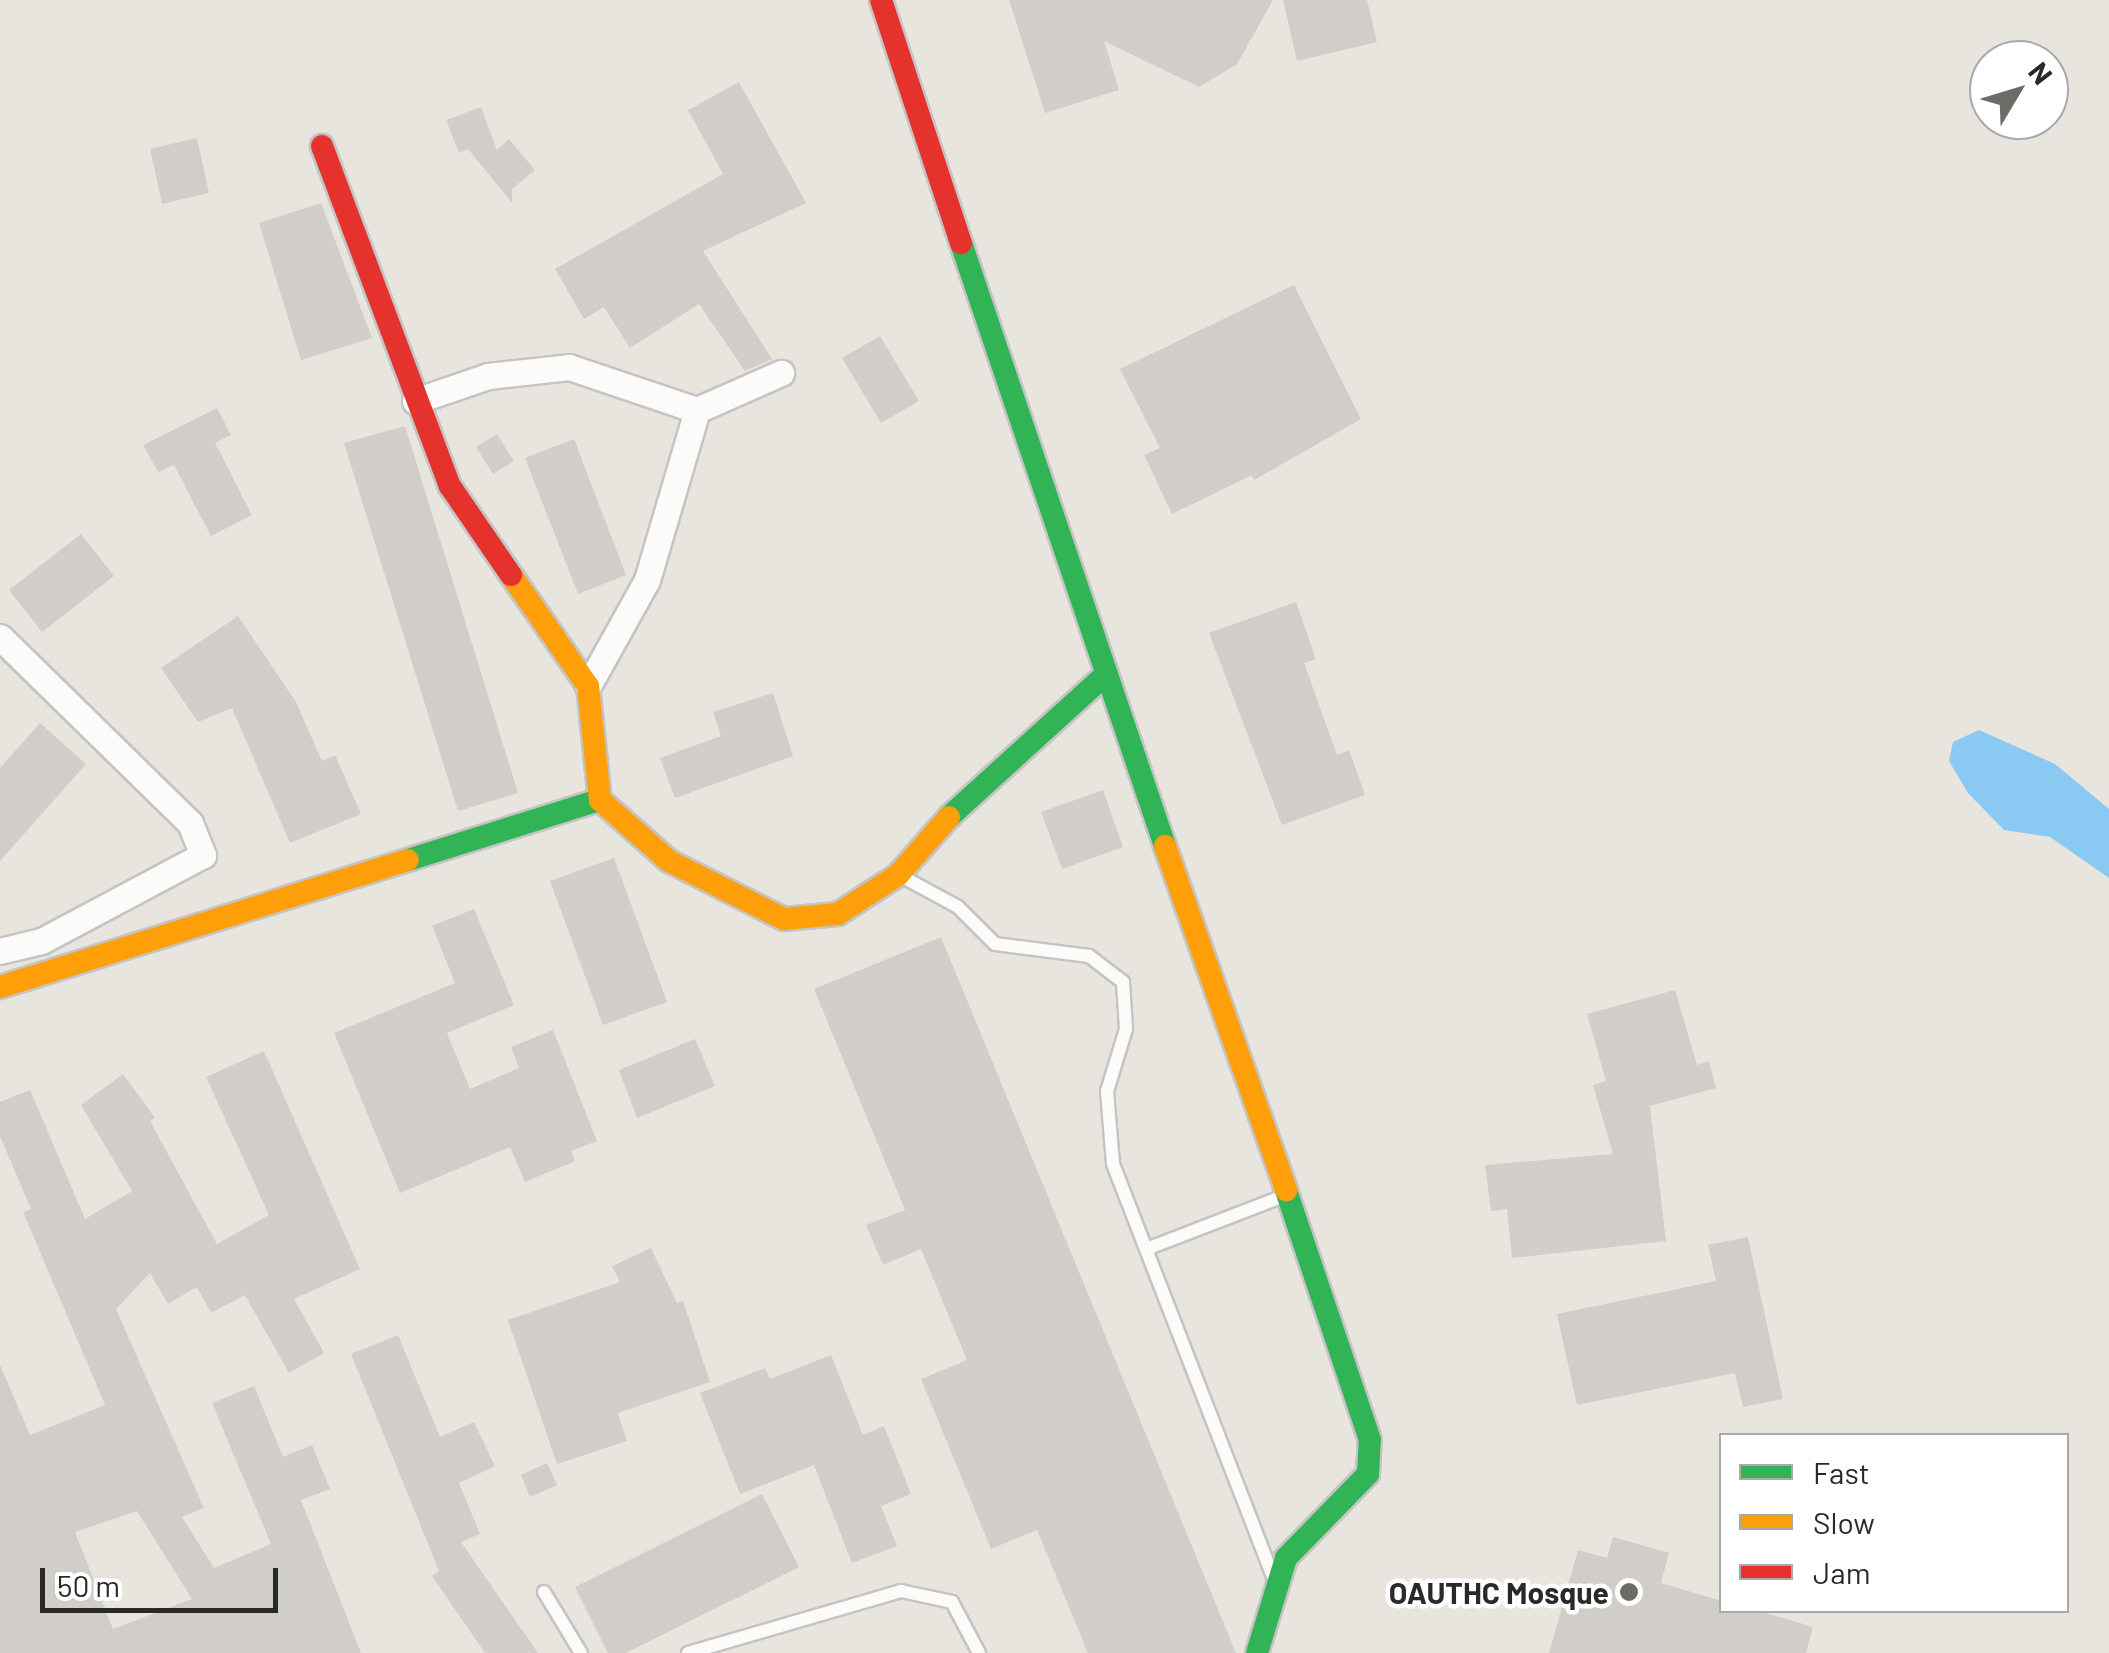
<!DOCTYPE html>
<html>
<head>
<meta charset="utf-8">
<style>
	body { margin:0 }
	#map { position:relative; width:2109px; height:1653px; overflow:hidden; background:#e8e5de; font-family:Barlow,sans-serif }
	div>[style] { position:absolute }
	.water>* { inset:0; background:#8acaf2 }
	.building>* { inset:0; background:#d1cec9 }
	.roads { filter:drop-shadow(2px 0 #c5c4c4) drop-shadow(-2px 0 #c5c4c4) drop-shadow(0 2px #c5c4c4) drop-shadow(0 -2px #c5c4c4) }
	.lane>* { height:12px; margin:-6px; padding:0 6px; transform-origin:6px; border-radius:6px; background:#fcfbfa }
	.street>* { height:25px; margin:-12.5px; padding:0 12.5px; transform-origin:12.5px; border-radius:12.5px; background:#fcfbfa }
	.fast>* { height:22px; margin:-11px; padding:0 11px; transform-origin:11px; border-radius:11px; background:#30b455 }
	.slow>* { height:22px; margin:-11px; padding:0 11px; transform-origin:11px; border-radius:11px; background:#ff9f0a }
	.jam>* { height:22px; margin:-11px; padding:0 11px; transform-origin:11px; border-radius:11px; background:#e5322d }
	.dots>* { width:28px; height:28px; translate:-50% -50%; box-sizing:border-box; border:5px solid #fff; border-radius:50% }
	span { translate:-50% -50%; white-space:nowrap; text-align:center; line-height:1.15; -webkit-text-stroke:9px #fff; paint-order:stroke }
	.poi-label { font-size:30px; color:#292929; font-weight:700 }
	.right { translate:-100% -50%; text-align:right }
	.legend { position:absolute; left:1719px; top:1433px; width:350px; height:180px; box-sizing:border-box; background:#fff; border:2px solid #a9a9a9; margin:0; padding:12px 18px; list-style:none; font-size:30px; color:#292929 }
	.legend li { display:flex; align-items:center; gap:20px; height:50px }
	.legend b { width:50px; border:2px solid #a9a9a9 }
	.north { position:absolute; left:1969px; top:40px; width:100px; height:100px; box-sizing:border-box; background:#fff; border:2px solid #a9a9a9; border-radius:50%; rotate:52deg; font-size:28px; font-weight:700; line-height:40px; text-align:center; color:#292929 }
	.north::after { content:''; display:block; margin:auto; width:35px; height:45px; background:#6c6b68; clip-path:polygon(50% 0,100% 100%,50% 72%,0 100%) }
	.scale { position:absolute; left:40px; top:1568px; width:238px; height:45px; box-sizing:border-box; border:5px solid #292929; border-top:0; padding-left:12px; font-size:30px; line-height:35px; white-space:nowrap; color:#292929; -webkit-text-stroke:8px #fff; paint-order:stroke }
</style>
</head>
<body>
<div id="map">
	<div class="water">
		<div style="clip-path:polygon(1979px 730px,2055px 764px,2109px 809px,2109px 878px,2050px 837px,2004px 830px,1968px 793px,1949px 761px,1953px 742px)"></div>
	</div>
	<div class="building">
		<div style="clip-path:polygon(1009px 0,1273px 0,1237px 64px,1199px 87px,1104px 41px,1119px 90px,1045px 113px)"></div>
		<div style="clip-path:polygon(1283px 0,1367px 0,1377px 42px,1297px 61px)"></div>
		<div style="clip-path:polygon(739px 82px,806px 203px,703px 251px,772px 359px,745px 371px,699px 304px,630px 348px,604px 307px,584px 319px,555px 269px,723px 174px,688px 110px)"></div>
		<div style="clip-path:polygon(481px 107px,497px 150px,509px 139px,535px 170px,512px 189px,512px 203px,468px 149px,459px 153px,446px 120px)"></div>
		<div style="clip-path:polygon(197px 138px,209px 193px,162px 204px,150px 149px)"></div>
		<div style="clip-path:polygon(321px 203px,372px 338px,301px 360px,259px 223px)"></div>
		<div style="clip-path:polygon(1294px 285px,1361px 419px,1254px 480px,1252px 475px,1172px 514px,1144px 455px,1160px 448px,1120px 369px)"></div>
		<div style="clip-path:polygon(880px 336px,919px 401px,881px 423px,842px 358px)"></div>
		<div style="clip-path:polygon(217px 408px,231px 435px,215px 443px,252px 515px,211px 536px,174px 465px,158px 472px,143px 445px)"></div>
		<div style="clip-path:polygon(405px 426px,518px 793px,458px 811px,344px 443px)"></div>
		<div style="clip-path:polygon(497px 434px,514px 461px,493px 474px,476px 447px)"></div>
		<div style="clip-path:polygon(574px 439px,626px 575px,578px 594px,525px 458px)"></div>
		<div style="clip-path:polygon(81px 534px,114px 576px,42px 632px,9px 590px)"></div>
		<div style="clip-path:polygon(1296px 602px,1316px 659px,1304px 663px,1337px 755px,1349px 750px,1365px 795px,1282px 825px,1209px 633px)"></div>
		<div style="clip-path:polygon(238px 616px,296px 702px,322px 761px,335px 755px,361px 814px,290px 843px,232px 708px,198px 722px,161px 668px)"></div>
		<div style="clip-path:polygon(773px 693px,793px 756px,675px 798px,660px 758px,721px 736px,713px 712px)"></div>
		<div style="clip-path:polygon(40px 723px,86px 764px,0 861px,0 768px)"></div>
		<div style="clip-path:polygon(1103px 790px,1123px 847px,1062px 869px,1041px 812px)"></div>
		<div style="clip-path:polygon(614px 858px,667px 1002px,603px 1025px,550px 881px)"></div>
		<div style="clip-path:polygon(474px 909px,514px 1005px,447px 1033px,470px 1089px,519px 1068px,511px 1047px,553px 1030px,597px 1141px,571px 1151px,575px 1161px,525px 1182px,510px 1147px,400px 1193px,334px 1033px,455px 983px,432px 926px)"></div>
		<div style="clip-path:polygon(941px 937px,1236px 1653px,1088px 1653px,1037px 1530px,991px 1549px,921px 1379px,967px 1360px,921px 1249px,883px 1265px,866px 1225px,905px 1210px,814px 989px)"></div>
		<div style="clip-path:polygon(1675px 990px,1697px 1065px,1709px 1061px,1716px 1088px,1650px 1106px,1666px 1241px,1512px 1258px,1507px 1209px,1491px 1211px,1485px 1165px,1613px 1154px,1593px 1085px,1606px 1081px,1587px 1014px)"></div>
		<div style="clip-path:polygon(695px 1039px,715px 1086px,637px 1118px,619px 1070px)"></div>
		<div style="clip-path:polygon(evenodd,264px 1051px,360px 1269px,294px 1299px,324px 1353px,289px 1373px,245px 1295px,211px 1313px,197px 1287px,168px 1304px,150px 1273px,116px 1309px,204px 1508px,182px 1517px,214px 1568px,271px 1544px,212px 1403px,254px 1386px,283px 1457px,312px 1445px,330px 1489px,301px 1500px,361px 1653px,0 1653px,0 1365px,30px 1435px,105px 1405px,23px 1212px,31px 1209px,0 1136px,0 1102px,30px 1090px,85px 1219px,132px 1191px,81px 1105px,123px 1074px,155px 1118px,150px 1121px,217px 1244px,269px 1215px,206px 1077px,264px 1051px,137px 1511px,192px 1599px,113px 1629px,75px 1532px,137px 1511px)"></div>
		<div style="clip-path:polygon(1748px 1237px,1783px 1399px,1743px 1407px,1735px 1373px,1577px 1405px,1557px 1314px,1716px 1281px,1708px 1245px)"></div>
		<div style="clip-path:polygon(651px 1248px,677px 1303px,683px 1301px,710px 1382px,618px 1413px,627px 1441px,557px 1464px,508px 1320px,620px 1282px,612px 1266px)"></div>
		<div style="clip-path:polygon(398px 1335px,440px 1437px,474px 1422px,495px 1466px,459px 1483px,480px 1534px,461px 1542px,538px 1653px,485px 1653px,432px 1576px,439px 1571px,351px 1354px)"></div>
		<div style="clip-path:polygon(831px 1355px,863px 1435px,884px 1426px,911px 1494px,881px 1506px,897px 1546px,852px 1563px,814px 1465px,740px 1494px,700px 1393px,765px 1368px,770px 1379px)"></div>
		<div style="clip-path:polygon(547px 1463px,557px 1485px,530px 1497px,521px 1475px)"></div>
		<div style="clip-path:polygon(762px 1494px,799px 1567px,626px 1653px,608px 1653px,575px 1587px)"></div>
		<div style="clip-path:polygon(1613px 1537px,1669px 1553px,1661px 1583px,1722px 1601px,1722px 1610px,1756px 1610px,1813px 1627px,1806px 1653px,1549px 1653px,1578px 1550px,1607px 1558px)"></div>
	</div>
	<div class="roads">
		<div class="lane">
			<div style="left:901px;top:876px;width:65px;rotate:28.5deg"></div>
			<div style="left:958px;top:907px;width:52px;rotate:45deg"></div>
			<div style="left:995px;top:944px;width:95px;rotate:7.3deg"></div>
			<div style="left:1089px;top:956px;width:43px;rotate:37.4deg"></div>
			<div style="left:1123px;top:982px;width:47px;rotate:86.3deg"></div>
			<div style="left:1126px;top:1029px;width:65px;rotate:107deg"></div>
			<div style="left:1107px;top:1091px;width:73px;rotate:85.3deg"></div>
			<div style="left:1113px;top:1164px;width:440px;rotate:68.8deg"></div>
			<div style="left:1149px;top:1248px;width:147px;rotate:-21.1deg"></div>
			<div style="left:544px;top:1592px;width:71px;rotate:58.8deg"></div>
			<div style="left:688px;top:1653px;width:222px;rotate:-16.2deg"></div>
			<div style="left:901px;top:1591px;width:52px;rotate:12.2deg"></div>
			<div style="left:952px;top:1602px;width:58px;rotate:62.1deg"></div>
		</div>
		<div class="street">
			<div style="left:415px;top:401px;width:77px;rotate:-18.9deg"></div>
			<div style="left:488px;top:376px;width:81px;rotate:-6.3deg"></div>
			<div style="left:569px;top:367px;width:135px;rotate:18.6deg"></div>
			<div style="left:697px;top:410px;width:92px;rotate:-23.8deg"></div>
			<div style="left:0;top:637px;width:266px;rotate:44.4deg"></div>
			<div style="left:190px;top:823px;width:35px;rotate:68deg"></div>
			<div style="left:203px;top:855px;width:183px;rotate:152deg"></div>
			<div style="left:41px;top:941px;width:42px;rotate:166.3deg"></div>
			<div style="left:588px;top:686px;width:121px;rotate:-60.9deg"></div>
			<div style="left:647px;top:580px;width:177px;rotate:-73.6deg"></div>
		</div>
		<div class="fast">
			<div style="left:961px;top:243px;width:637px;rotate:71.31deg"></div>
			<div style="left:949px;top:817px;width:208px;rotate:-42.3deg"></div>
			<div style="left:408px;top:860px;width:201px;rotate:-17.4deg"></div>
			<div style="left:1257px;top:1653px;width:99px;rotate:-73deg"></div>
			<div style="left:1286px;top:1558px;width:117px;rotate:-45.7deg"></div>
			<div style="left:1368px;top:1474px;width:34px;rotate:-87deg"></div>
			<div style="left:1370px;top:1440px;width:264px;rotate:-108.6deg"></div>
		</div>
		<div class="slow">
			<div style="left:511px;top:575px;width:135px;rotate:55.3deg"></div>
			<div style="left:588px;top:686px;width:115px;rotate:84deg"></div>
			<div style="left:600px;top:800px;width:92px;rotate:41.5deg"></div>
			<div style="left:669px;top:861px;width:129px;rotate:26.8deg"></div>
			<div style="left:784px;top:919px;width:54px;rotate:-5.3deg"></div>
			<div style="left:838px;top:914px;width:72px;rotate:-33deg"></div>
			<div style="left:898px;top:875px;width:77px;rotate:-48.7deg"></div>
			<div style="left:1165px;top:846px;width:365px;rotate:70.6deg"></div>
			<div style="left:0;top:987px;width:427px;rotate:-17.3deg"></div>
		</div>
		<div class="jam">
			<div style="left:881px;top:0;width:256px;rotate:71.8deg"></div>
			<div style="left:322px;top:146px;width:363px;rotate:69.4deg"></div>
			<div style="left:450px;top:486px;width:108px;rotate:55.6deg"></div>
		</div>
	</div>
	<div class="dots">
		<div style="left:1629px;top:1592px;background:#6c6b68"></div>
	</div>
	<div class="poi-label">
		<span class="right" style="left:1609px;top:1592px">OAUTHC Mosque</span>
	</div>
	<ul class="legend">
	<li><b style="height:12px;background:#30b455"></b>Fast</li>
	<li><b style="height:12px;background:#ff9f0a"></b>Slow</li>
	<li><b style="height:12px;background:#e5322d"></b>Jam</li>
	</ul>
	<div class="north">N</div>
	<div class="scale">50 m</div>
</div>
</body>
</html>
